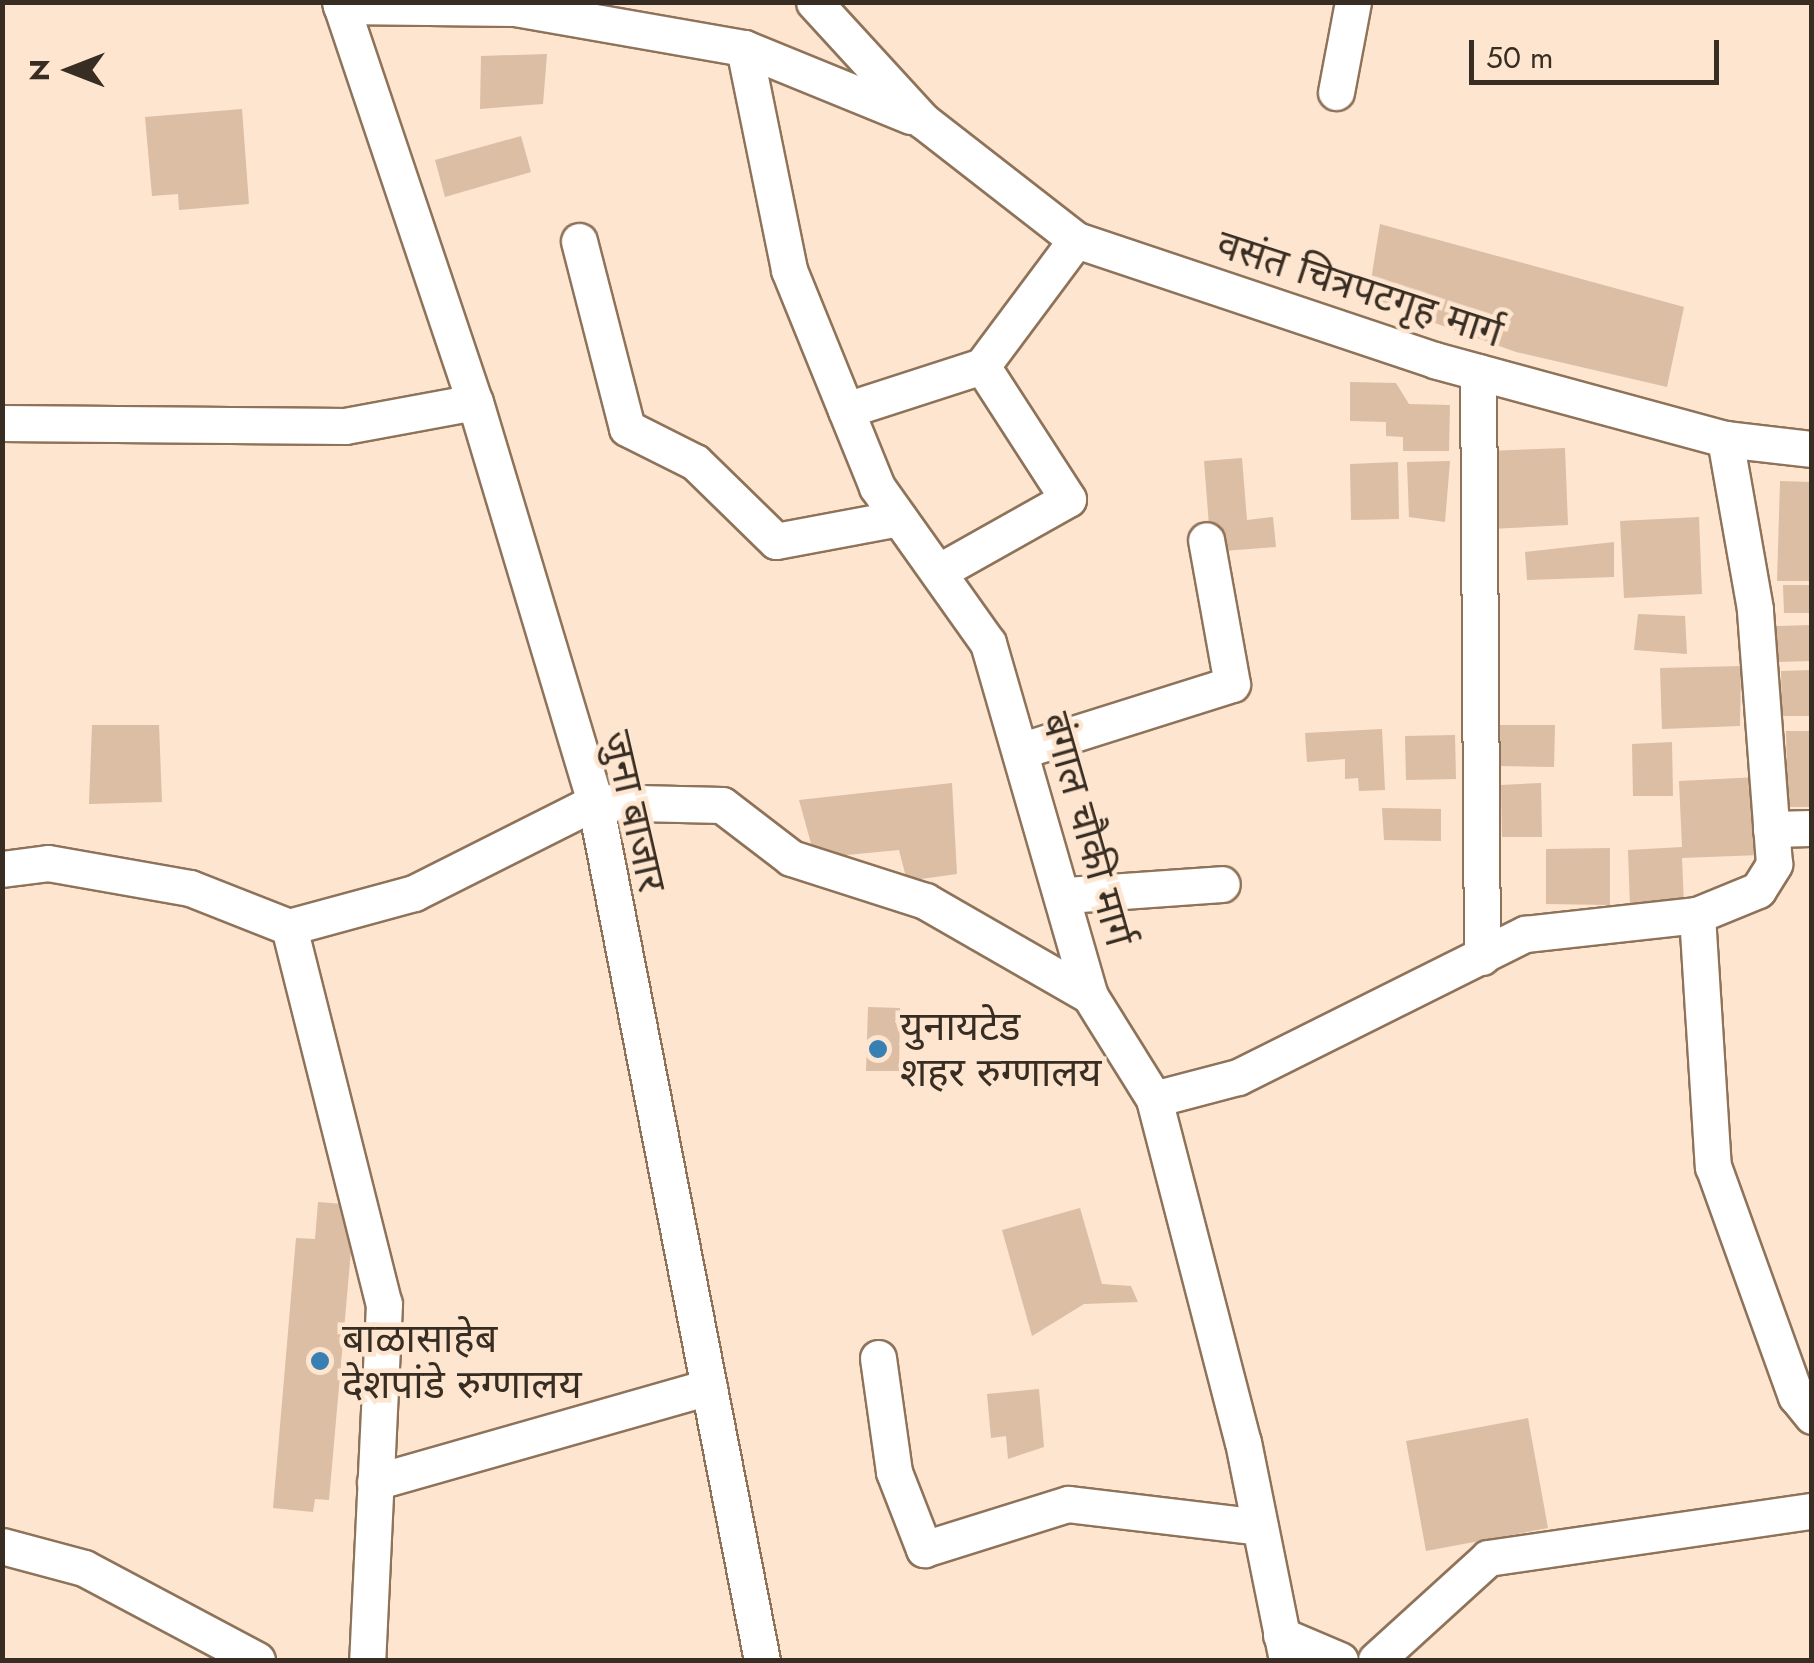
<!DOCTYPE html>
<html>
<head>
<meta charset="utf-8">
<style>
	body { margin:0 }
	#map { position:relative; width:1814px; height:1663px; overflow:hidden; background:#fde5cf; font-family:Jost,"Noto Sans Devanagari",sans-serif }
	div>[style] { position:absolute }
	.building>* { inset:0; background:#dbbea3 }
	.roads { filter:drop-shadow(2px 0 #8e735a) drop-shadow(-2px 0 #8e735a) drop-shadow(0 2px #8e735a) drop-shadow(0 -2px #8e735a) }
	.minor>* { height:35px; margin:-17.5px; padding:0 17.5px; transform-origin:17.5px; border-radius:17.5px; background:#fff }
	.dots>* { width:28px; height:28px; translate:-50% -50%; box-sizing:border-box; border:5px solid #fde5cf; border-radius:50% }
	span { translate:-50% -50%; white-space:nowrap; text-align:center; line-height:1.15; -webkit-text-stroke:9px #fde5cf; paint-order:stroke }
	.street-label { font-size:40px; color:#382d22 }
	.poi-label { font-size:40px; color:#382d22 }
	.left { translate:0 -50%; text-align:left }
	.frame { position:absolute; inset:0; border:5px solid #382d22; pointer-events:none }
	.north { position:absolute; left:20px; top:20px; width:100px; height:100px; -webkit-text-stroke:8px #fde5cf; paint-order:stroke; rotate:270deg; font-size:28px; font-weight:700; line-height:40px; text-align:center; color:#382d22 }
	.north::after { content:''; display:block; margin:auto; width:35px; height:45px; background:#382d22; clip-path:polygon(50% 0,100% 100%,50% 72%,0 100%) }
	.scale { position:absolute; left:1469px; top:40px; width:250px; height:45px; box-sizing:border-box; border:5px solid #382d22; border-top:0; padding-left:12px; font-size:30px; line-height:35px; white-space:nowrap; color:#382d22; -webkit-text-stroke:8px #fde5cf; paint-order:stroke }
</style>
</head>
<body>
<div id="map">
	<div class="building">
		<div style="clip-path:polygon(547px 54px,543px 104px,480px 109px,481px 56px)"></div>
		<div style="clip-path:polygon(242px 109px,249px 204px,179px 210px,178px 194px,152px 196px,145px 117px)"></div>
		<div style="clip-path:polygon(521px 136px,531px 172px,445px 197px,435px 160px)"></div>
		<div style="clip-path:polygon(1380px 224px,1684px 307px,1667px 387px,1516px 352px,1368px 299px)"></div>
		<div style="clip-path:polygon(1350px 382px,1396px 383px,1409px 404px,1450px 405px,1449px 451px,1403px 451px,1403px 437px,1386px 436px,1386px 422px,1350px 421px)"></div>
		<div style="clip-path:polygon(1565px 448px,1568px 525px,1490px 529px,1486px 451px)"></div>
		<div style="clip-path:polygon(1242px 458px,1247px 520px,1273px 517px,1276px 547px,1211px 552px,1204px 461px)"></div>
		<div style="clip-path:polygon(1450px 461px,1445px 522px,1409px 517px,1407px 462px)"></div>
		<div style="clip-path:polygon(1398px 462px,1399px 519px,1351px 520px,1350px 464px)"></div>
		<div style="clip-path:polygon(1780px 481px,1812px 482px,1812px 581px,1777px 581px)"></div>
		<div style="clip-path:polygon(1699px 517px,1702px 594px,1624px 598px,1620px 521px)"></div>
		<div style="clip-path:polygon(1614px 542px,1614px 577px,1527px 580px,1525px 552px)"></div>
		<div style="clip-path:polygon(1783px 585px,1812px 585px,1812px 613px,1784px 613px)"></div>
		<div style="clip-path:polygon(1638px 614px,1685px 616px,1687px 654px,1634px 650px)"></div>
		<div style="clip-path:polygon(1812px 625px,1812px 661px,1777px 662px,1776px 626px)"></div>
		<div style="clip-path:polygon(1741px 666px,1740px 726px,1662px 729px,1660px 668px)"></div>
		<div style="clip-path:polygon(1812px 670px,1812px 716px,1782px 716px,1781px 671px)"></div>
		<div style="clip-path:polygon(92px 725px,159px 725px,162px 802px,89px 804px)"></div>
		<div style="clip-path:polygon(1499px 725px,1555px 725px,1554px 767px,1499px 766px)"></div>
		<div style="clip-path:polygon(1382px 729px,1385px 790px,1359px 791px,1358px 778px,1345px 779px,1345px 759px,1307px 762px,1305px 733px)"></div>
		<div style="clip-path:polygon(1786px 731px,1812px 731px,1812px 807px,1788px 807px)"></div>
		<div style="clip-path:polygon(1455px 735px,1456px 779px,1406px 780px,1405px 736px)"></div>
		<div style="clip-path:polygon(1672px 742px,1673px 796px,1633px 796px,1632px 744px)"></div>
		<div style="clip-path:polygon(1758px 777px,1760px 855px,1682px 858px,1684px 905px,1630px 907px,1628px 850px,1682px 847px,1679px 781px)"></div>
		<div style="clip-path:polygon(952px 783px,957px 874px,907px 881px,899px 850px,815px 858px,799px 800px)"></div>
		<div style="clip-path:polygon(1541px 783px,1542px 837px,1502px 837px,1501px 785px)"></div>
		<div style="clip-path:polygon(1382px 808px,1441px 809px,1441px 841px,1384px 840px)"></div>
		<div style="clip-path:polygon(1610px 848px,1610px 905px,1546px 904px,1546px 849px)"></div>
		<div style="clip-path:polygon(868px 1007px,900px 1008px,899px 1071px,866px 1071px)"></div>
		<div style="clip-path:polygon(318px 1202px,355px 1205px,329px 1500px,315px 1499px,313px 1512px,273px 1508px,296px 1238px,315px 1239px)"></div>
		<div style="clip-path:polygon(1080px 1208px,1102px 1284px,1131px 1286px,1138px 1302px,1084px 1304px,1032px 1336px,1002px 1230px)"></div>
		<div style="clip-path:polygon(1039px 1389px,1044px 1447px,1008px 1459px,1006px 1436px,991px 1438px,987px 1394px)"></div>
		<div style="clip-path:polygon(1528px 1418px,1548px 1528px,1426px 1551px,1406px 1441px)"></div>
	</div>
	<div class="roads">
		<div class="minor">
			<div style="left:340px;top:2px;width:422px;rotate:71.4deg"></div>
			<div style="left:475px;top:402px;width:418px;rotate:73.3deg"></div>
			<div style="left:595px;top:802px;width:874px;rotate:78.99deg"></div>
			<div style="left:814px;top:2px;width:160px;rotate:47.5deg"></div>
			<div style="left:922px;top:120px;width:195px;rotate:37.9deg"></div>
			<div style="left:1076px;top:240px;width:378px;rotate:18.5deg"></div>
			<div style="left:1434px;top:360px;width:302px;rotate:15.2deg"></div>
			<div style="left:1725px;top:439px;width:88px;rotate:6.6deg"></div>
			<div style="left:341px;top:6px;width:174px;rotate:0.7deg"></div>
			<div style="left:515px;top:8px;width:232px;rotate:9.9deg"></div>
			<div style="left:744px;top:48px;width:180px;rotate:22.2deg"></div>
			<div style="left:744px;top:48px;width:227px;rotate:78.5deg"></div>
			<div style="left:789px;top:270px;width:234px;rotate:67.9deg"></div>
			<div style="left:877px;top:487px;width:191px;rotate:54.6deg"></div>
			<div style="left:988px;top:643px;width:367px;rotate:73.9deg"></div>
			<div style="left:1090px;top:996px;width:121px;rotate:58.1deg"></div>
			<div style="left:1154px;top:1099px;width:354px;rotate:75.5deg"></div>
			<div style="left:1243px;top:1442px;width:222px;rotate:78.6deg"></div>
			<div style="left:1336px;top:92px;width:92px;rotate:-79.3deg"></div>
			<div style="left:579px;top:241px;width:193px;rotate:75.6deg"></div>
			<div style="left:627px;top:428px;width:76px;rotate:26.6deg"></div>
			<div style="left:695px;top:462px;width:113px;rotate:44.3deg"></div>
			<div style="left:776px;top:541px;width:125px;rotate:-10.6deg"></div>
			<div style="left:1478px;top:372px;width:585px;rotate:89.61deg"></div>
			<div style="left:846px;top:410px;width:143px;rotate:-17.9deg"></div>
			<div style="left:982px;top:366px;width:157px;rotate:-53.3deg"></div>
			<div style="left:2px;top:423px;width:343px;rotate:0.5deg"></div>
			<div style="left:345px;top:426px;width:132px;rotate:-10.5deg"></div>
			<div style="left:938px;top:572px;width:149px;rotate:-29.3deg"></div>
			<div style="left:1068px;top:499px;width:158px;rotate:-122.9deg"></div>
			<div style="left:1023px;top:750px;width:219px;rotate:-17.5deg"></div>
			<div style="left:1232px;top:684px;width:146px;rotate:-100.2deg"></div>
			<div style="left:1771px;top:829px;width:41px;rotate:-1.4deg"></div>
			<div style="left:2px;top:869px;width:46px;rotate:-7.4deg"></div>
			<div style="left:48px;top:863px;width:144px;rotate:10deg"></div>
			<div style="left:190px;top:888px;width:106px;rotate:21.5deg"></div>
			<div style="left:289px;top:927px;width:389px;rotate:75.9deg"></div>
			<div style="left:384px;top:1304px;width:356px;rotate:92.7deg"></div>
			<div style="left:1066px;top:895px;width:156px;rotate:-4deg"></div>
			<div style="left:1697px;top:915px;width:252px;rotate:86.4deg"></div>
			<div style="left:1713px;top:1166px;width:245px;rotate:70.2deg"></div>
			<div style="left:1796px;top:1396px;width:26px;rotate:51deg"></div>
			<div style="left:289px;top:927px;width:130px;rotate:-15.2deg"></div>
			<div style="left:414px;top:893px;width:203px;rotate:-26.7deg"></div>
			<div style="left:595px;top:802px;width:127px;rotate:1.4deg"></div>
			<div style="left:722px;top:805px;width:87px;rotate:37.5deg"></div>
			<div style="left:791px;top:858px;width:141px;rotate:17.8deg"></div>
			<div style="left:925px;top:901px;width:190px;rotate:29.9deg"></div>
			<div style="left:1154px;top:1099px;width:87px;rotate:-14.7deg"></div>
			<div style="left:1238px;top:1077px;width:321px;rotate:-26.5deg"></div>
			<div style="left:1525px;top:934px;width:173px;rotate:-6.3deg"></div>
			<div style="left:1697px;top:915px;width:66px;rotate:-22.3deg"></div>
			<div style="left:1758px;top:890px;width:31px;rotate:-58deg"></div>
			<div style="left:1774px;top:864px;width:256px;rotate:-94.3deg"></div>
			<div style="left:1755px;top:609px;width:173px;rotate:-100deg"></div>
			<div style="left:878px;top:1358px;width:115px;rotate:82deg"></div>
			<div style="left:894px;top:1472px;width:83px;rotate:68.7deg"></div>
			<div style="left:924px;top:1549px;width:151px;rotate:-17.4deg"></div>
			<div style="left:1068px;top:1504px;width:193px;rotate:6.8deg"></div>
			<div style="left:375px;top:1482px;width:347px;rotate:-15.9deg"></div>
			<div style="left:2px;top:1546px;width:85px;rotate:15deg"></div>
			<div style="left:84px;top:1568px;width:196px;rotate:28deg"></div>
			<div style="left:1281px;top:1635px;width:64px;rotate:23deg"></div>
			<div style="left:1376px;top:1660px;width:151px;rotate:-42.3deg"></div>
			<div style="left:1488px;top:1558px;width:327px;rotate:-8.3deg"></div>
		</div>
	</div>
	<div class="dots">
		<div style="left:878px;top:1049px;background:#387fb4"></div>
		<div style="left:320px;top:1361px;background:#387fb4"></div>
	</div>
	<div class="street-label">
		<span style="left:1360px;top:288px;rotate:18deg">वसंत चित्रपटगृह मार्ग</span>
		<span style="left:635px;top:811px;rotate:77deg">जुना बाजार</span>
		<span style="left:1088px;top:829px;rotate:74deg">बंगाल चौकी मार्ग</span>
	</div>
	<div class="poi-label">
		<span class="left" style="left:900px;top:1049px">युनायटेड<br>शहर रुग्णालय</span>
		<span class="left" style="left:342px;top:1361px">बाळासाहेब<br>देशपांडे रुग्णालय</span>
	</div>
	<div class="frame"></div>
	<div class="north">N</div>
	<div class="scale">50 m</div>
</div>
</body>
</html>
